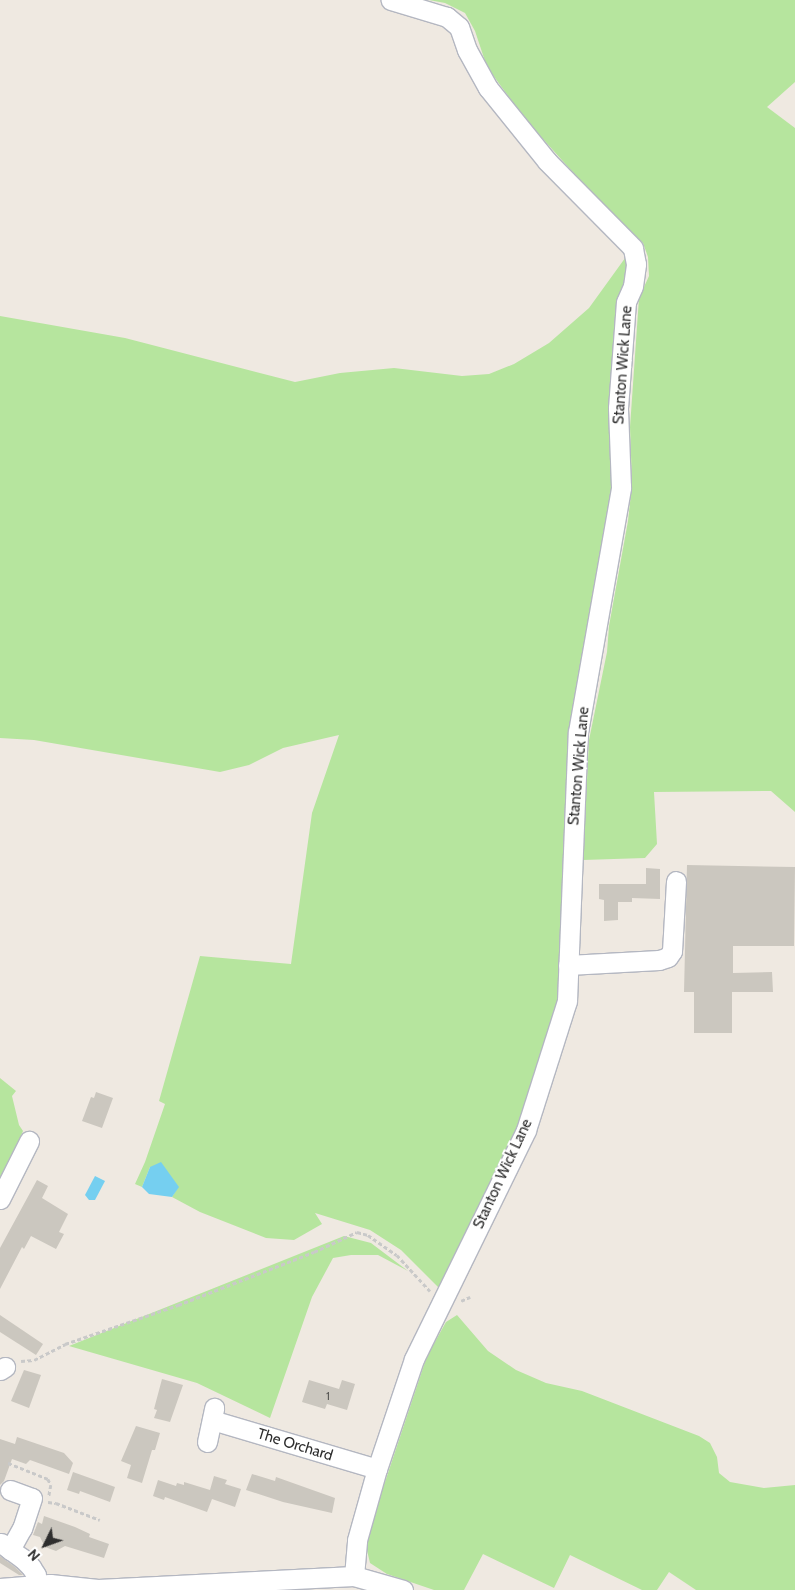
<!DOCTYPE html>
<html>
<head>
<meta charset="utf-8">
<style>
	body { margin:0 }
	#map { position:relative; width:795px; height:1590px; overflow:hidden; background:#efe9e1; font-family:Cabin,sans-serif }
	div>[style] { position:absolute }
	.green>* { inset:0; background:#b6e59e }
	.water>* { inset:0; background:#75cff0 }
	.building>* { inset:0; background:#cbc7bf }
	.path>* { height:2.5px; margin-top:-1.25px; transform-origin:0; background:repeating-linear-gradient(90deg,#c9c9c9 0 4px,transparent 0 6.5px) }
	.roads { filter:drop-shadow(1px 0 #b4b7c1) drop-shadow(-1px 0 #b4b7c1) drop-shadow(0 1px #b4b7c1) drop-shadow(0 -1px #b4b7c1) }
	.minor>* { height:19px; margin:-9.5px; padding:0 9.5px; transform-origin:9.5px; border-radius:9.5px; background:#fff }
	span { translate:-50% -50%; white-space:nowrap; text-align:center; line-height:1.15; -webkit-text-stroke:4px #fff; paint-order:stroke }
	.number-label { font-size:12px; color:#555452 }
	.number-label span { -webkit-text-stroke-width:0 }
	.street-label { font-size:15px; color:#2e2e2e }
	.north { position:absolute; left:20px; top:1520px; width:50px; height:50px; -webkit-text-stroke:4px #fff; paint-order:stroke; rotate:228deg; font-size:14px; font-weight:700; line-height:20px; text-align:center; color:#2e2e2e }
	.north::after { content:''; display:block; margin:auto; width:18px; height:22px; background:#2e2e2e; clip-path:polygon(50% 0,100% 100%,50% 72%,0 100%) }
</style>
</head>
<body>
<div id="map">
	<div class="green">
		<div style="clip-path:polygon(429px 0,795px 0,795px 82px,767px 107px,795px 128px,795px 812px,771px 791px,654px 792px,657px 844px,645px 858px,583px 860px,589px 740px,607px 652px,609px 626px,628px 521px,632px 484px,630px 427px,639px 298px,649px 276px,648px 257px,643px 243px,587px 188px,525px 119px,487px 67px,475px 31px,465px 13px,445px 3px)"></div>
		<div style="clip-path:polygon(628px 254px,615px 494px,593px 612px,559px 1004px,520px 1126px,441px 1290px,401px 1250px,370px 1230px,315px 1213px,322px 1224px,294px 1240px,266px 1238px,200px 1212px,172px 1197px,178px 1187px,150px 1167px,142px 1187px,135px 1184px,145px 1162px,165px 1104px,159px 1101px,200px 956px,291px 964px,312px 813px,339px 735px,283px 748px,249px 765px,220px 772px,34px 740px,0 738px,0 316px,125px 338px,295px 382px,340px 373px,394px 368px,462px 376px,489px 374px,514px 364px,549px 343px,589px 308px)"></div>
		<div style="clip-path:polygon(0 1078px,16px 1091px,12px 1096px,19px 1125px,23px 1131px,0 1184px)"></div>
		<div style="clip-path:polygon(344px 1236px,371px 1243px,408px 1271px,378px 1255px,351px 1255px,333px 1258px,312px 1297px,270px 1418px,197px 1383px,69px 1346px)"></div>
		<div style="clip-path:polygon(457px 1315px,488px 1351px,516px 1370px,546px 1383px,582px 1391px,699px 1436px,710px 1443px,717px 1457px,719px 1473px,730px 1482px,764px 1488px,795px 1485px,795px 1590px,696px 1590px,669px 1572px,657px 1590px,642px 1590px,570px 1555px,554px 1588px,483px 1554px,464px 1590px,434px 1590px,387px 1574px,370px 1563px,365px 1542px,427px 1356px,446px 1322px)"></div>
	</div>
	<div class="water">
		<div style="clip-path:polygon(161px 1162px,179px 1187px,172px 1197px,149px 1194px,142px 1187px,150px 1167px)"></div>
		<div style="clip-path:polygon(95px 1176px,105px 1181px,95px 1200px,89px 1200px,85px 1195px)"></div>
	</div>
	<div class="building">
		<div style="clip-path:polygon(687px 865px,795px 867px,794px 946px,733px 946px,733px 973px,772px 972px,773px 992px,732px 992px,732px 1033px,694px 1033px,694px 992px,684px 992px)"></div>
		<div style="clip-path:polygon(646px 868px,660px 869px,660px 899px,632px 898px,632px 902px,618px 902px,618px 920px,604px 921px,604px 900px,599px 899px,599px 884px,646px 884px)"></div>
		<div style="clip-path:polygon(96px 1092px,113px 1098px,102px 1128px,82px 1121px,91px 1097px,94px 1098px)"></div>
		<div style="clip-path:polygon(37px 1180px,48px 1186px,42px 1198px,68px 1214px,59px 1232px,64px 1234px,56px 1249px,31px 1236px,24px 1249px,22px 1247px,0 1289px,0 1248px)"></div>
		<div style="clip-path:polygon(0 1315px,43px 1344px,36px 1355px,0 1332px)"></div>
		<div style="clip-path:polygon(24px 1370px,41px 1375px,29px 1408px,11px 1401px)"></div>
		<div style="clip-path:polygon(162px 1379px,183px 1385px,170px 1422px,154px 1418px,157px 1410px,154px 1409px)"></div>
		<div style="clip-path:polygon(309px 1380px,339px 1389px,342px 1380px,355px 1384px,347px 1410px,327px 1404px,325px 1409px,302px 1402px)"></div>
		<div style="clip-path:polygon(136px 1426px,160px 1433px,155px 1450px,152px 1450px,142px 1483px,127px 1478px,131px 1465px,121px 1461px)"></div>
		<div style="clip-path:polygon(17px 1437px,64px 1453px,73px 1463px,69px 1474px,30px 1460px,26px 1464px,12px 1459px,4px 1481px,0 1485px,0 1439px,15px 1444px)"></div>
		<div style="clip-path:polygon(73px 1472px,115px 1487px,110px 1502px,80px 1491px,79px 1494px,67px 1490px)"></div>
		<div style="clip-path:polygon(252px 1474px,275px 1481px,276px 1477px,335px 1498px,332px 1513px,283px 1502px,246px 1490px)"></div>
		<div style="clip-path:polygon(214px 1476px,227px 1480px,225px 1484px,241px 1489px,235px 1507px,212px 1499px,207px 1512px,165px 1497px,164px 1500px,153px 1496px,158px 1480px,176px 1486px,177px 1483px,184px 1485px,184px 1482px,210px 1490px)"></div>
		<div style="clip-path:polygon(44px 1516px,75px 1527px,90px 1534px,89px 1537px,109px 1544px,104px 1558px,65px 1546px,56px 1551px,45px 1547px,40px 1537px,33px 1535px,38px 1522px,42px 1524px)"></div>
		<div style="clip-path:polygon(0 1556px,15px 1567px,23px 1575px,19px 1575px,0 1563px)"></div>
	</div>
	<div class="path">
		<div style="left:461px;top:1301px;width:10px;rotate:-24deg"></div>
		<div style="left:21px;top:1361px;width:13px;rotate:-4deg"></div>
		<div style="left:34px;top:1360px;width:35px;rotate:-27deg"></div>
		<div style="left:65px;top:1344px;width:120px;rotate:-19deg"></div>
		<div style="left:178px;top:1305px;width:146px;rotate:-21.3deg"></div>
		<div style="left:314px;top:1252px;width:47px;rotate:-24.9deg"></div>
		<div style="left:357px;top:1232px;width:11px;rotate:15deg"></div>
		<div style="left:368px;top:1235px;width:35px;rotate:35deg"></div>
		<div style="left:397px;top:1255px;width:49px;rotate:47.5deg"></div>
		<div style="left:8px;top:1463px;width:43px;rotate:21.8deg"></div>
		<div style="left:48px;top:1479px;width:7px;rotate:63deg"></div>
		<div style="left:51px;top:1485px;width:11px;rotate:100deg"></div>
		<div style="left:48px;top:1502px;width:8px;rotate:7deg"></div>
		<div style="left:56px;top:1503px;width:47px;rotate:21.1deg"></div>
	</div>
	<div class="roads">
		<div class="minor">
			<div style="left:568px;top:965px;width:91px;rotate:-3.1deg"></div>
			<div style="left:659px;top:960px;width:9px;rotate:-18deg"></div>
			<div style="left:668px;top:957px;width:7px;rotate:-56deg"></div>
			<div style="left:672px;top:951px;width:70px;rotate:-86.7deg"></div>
			<div style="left:0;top:1199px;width:65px;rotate:-63.4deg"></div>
			<div style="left:0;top:1370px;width:6px;rotate:-31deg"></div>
			<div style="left:212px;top:1420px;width:172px;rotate:16.5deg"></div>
			<div style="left:207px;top:1442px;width:35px;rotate:-78deg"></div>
			<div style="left:10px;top:1490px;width:23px;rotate:20deg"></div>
			<div style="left:32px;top:1498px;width:32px;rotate:108deg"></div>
			<div style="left:22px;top:1528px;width:25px;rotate:119deg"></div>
			<div style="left:1px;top:1543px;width:26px;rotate:36deg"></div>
			<div style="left:22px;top:1558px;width:13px;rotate:45deg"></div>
			<div style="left:31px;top:1567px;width:9px;rotate:58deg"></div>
			<div style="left:36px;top:1575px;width:10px;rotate:90deg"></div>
			<div style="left:354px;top:1576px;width:36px;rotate:-85deg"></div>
			<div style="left:357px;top:1540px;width:74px;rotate:-74.3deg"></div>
			<div style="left:377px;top:1469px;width:116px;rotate:-71.4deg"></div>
			<div style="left:414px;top:1359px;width:255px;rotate:-63.9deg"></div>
			<div style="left:526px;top:1130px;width:135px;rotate:-72.4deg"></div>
			<div style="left:567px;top:1001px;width:269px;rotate:-87.7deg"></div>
			<div style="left:578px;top:732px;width:249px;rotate:-80deg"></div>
			<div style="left:621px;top:487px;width:79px;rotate:-92.2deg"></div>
			<div style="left:618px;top:408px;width:106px;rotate:-85.7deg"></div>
			<div style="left:626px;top:302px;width:17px;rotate:-66deg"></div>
			<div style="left:633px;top:286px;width:22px;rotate:-82deg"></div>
			<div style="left:636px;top:264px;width:16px;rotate:-101deg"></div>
			<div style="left:633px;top:248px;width:122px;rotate:-134.7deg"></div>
			<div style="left:547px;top:161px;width:94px;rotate:-128.9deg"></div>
			<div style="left:488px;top:88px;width:43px;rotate:-118.9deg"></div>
			<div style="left:467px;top:50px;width:24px;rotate:-109deg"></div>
			<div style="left:459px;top:27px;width:16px;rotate:-140deg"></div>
			<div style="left:447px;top:17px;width:59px;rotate:-163.1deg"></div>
			<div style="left:0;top:1588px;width:50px;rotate:-4.6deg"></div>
			<div style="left:50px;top:1584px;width:48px;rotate:5.9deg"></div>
			<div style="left:98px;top:1589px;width:256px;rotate:-2.9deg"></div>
			<div style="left:354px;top:1576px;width:51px;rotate:15.9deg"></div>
		</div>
	</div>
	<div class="number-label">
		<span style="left:328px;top:1396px">1</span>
	</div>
	<div class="street-label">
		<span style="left:623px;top:365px;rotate:-86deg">Stanton Wick Lane</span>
		<span style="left:579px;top:766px;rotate:-85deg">Stanton Wick Lane</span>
		<span style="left:503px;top:1174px;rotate:-65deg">Stanton Wick Lane</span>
		<span style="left:295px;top:1445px;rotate:17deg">The Orchard</span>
	</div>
	<div class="north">N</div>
</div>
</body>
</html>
